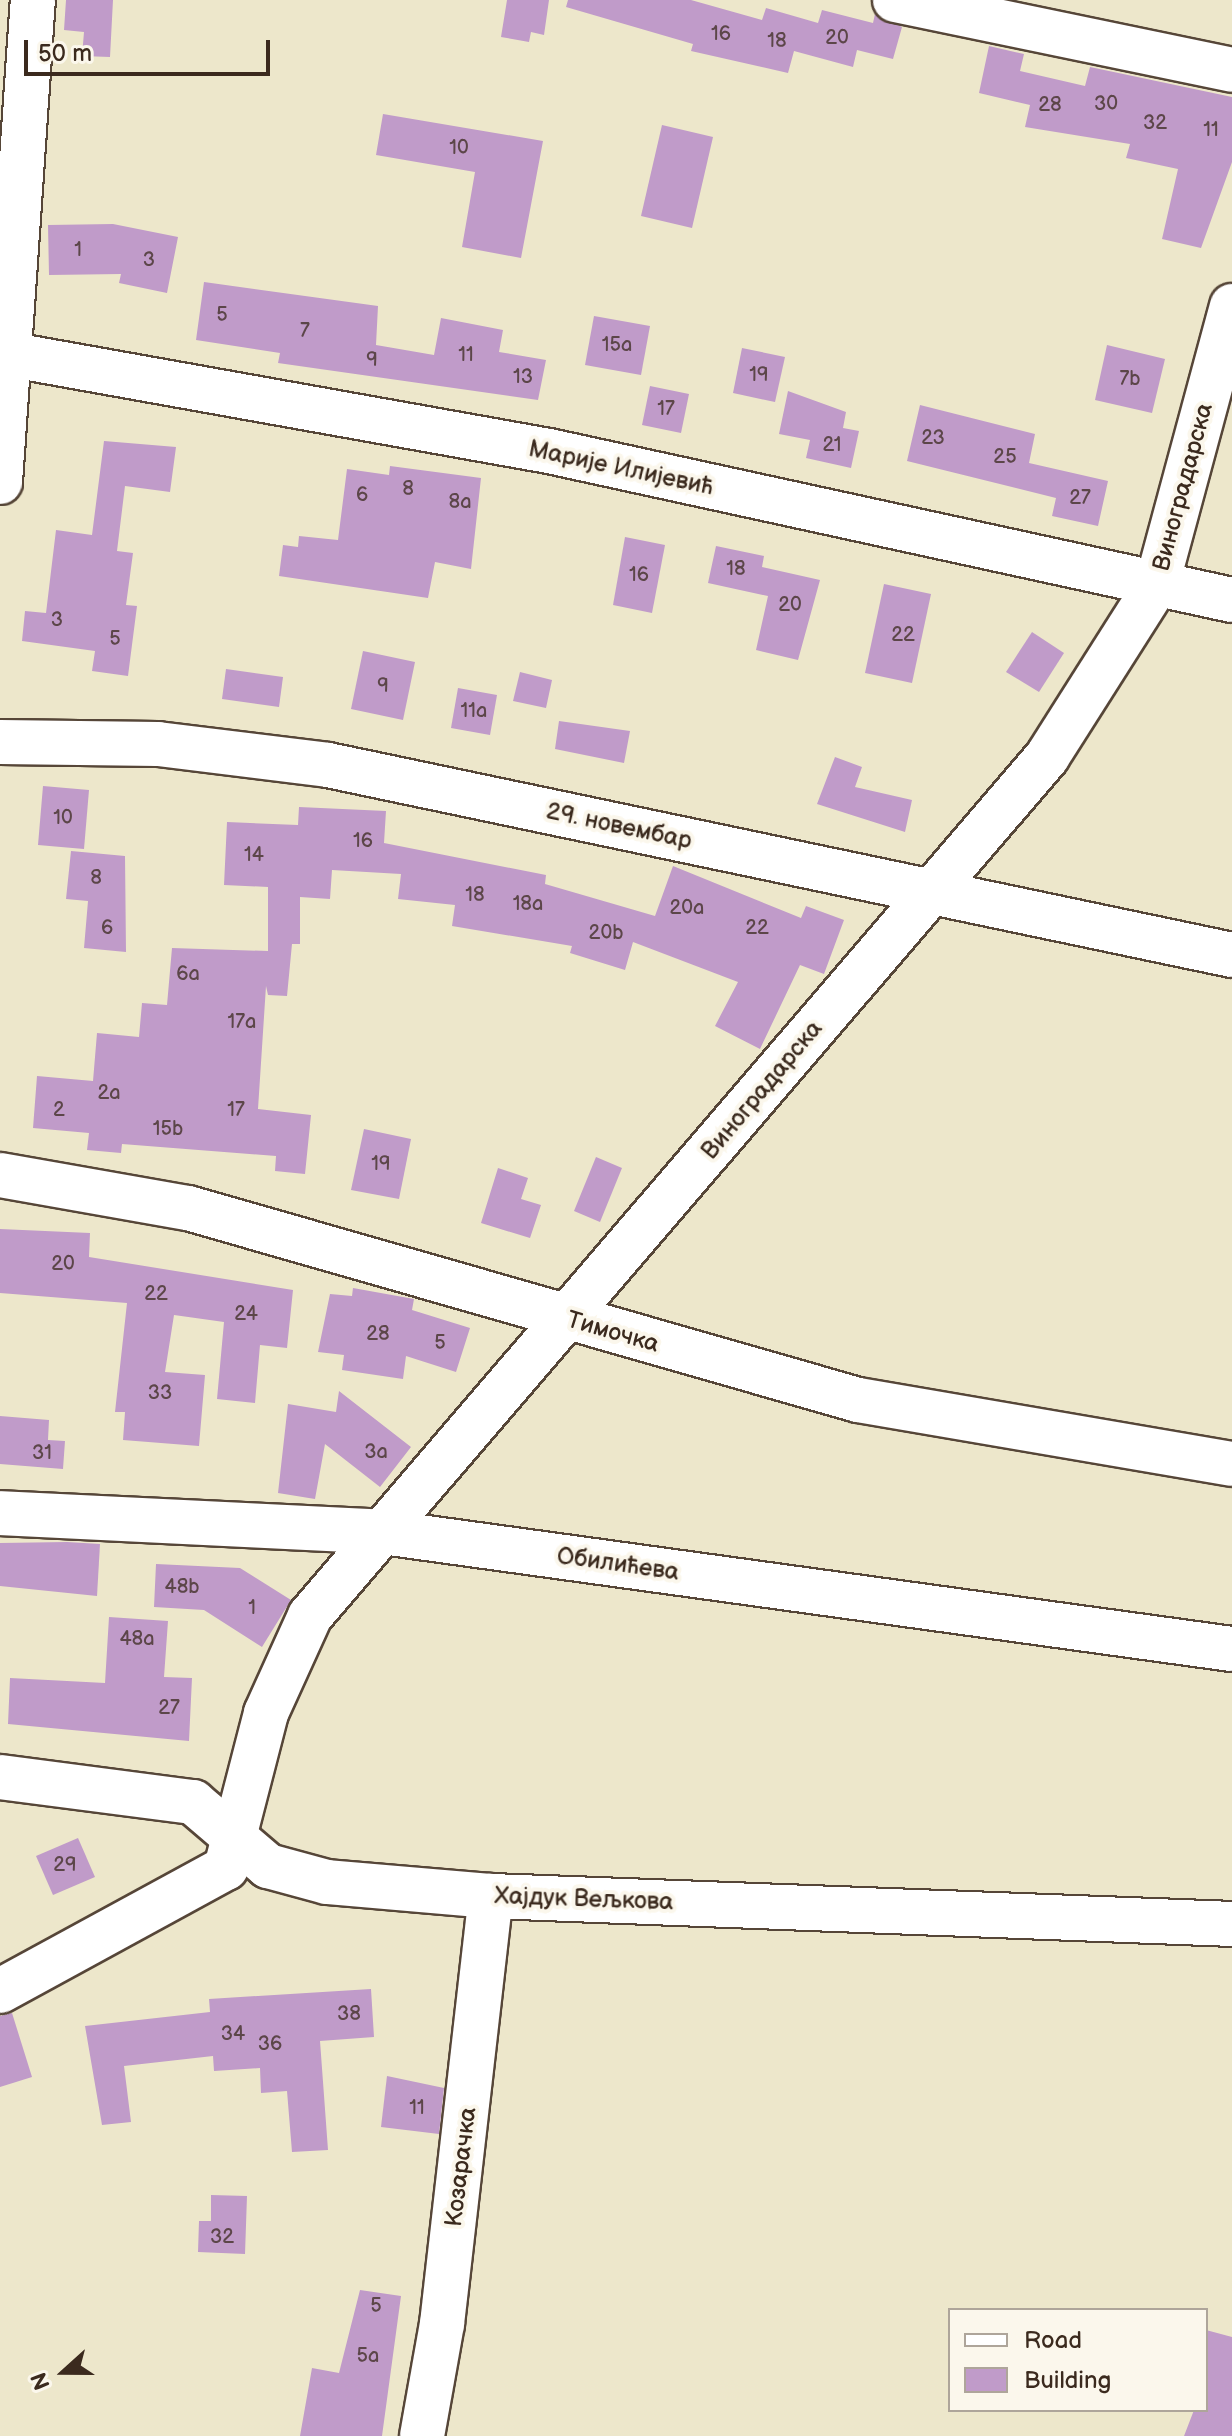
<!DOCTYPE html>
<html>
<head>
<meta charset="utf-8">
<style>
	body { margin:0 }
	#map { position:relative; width:1232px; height:2436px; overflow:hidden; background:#ede7cb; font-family:"Balsamiq Sans",sans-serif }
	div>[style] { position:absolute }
	.building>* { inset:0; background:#c09bc9 }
	.roads { filter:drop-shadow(2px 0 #564638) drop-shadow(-2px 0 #564638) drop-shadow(0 2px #564638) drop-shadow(0 -2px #564638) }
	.minor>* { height:44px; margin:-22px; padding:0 22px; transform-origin:22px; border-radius:22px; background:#fff }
	.major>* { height:44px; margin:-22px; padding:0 22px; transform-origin:22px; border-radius:22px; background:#fff }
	span { translate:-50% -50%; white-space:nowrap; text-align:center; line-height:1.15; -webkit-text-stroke:8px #fbf7ec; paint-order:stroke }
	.number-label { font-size:20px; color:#5c4649 }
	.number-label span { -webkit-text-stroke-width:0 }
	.street-label { font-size:24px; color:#3b2a1e }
	.legend { position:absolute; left:948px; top:2308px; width:260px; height:104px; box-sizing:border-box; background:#fbf7ec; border:2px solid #aea59a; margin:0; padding:10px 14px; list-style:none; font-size:24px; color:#3b2a1e }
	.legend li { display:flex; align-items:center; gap:16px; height:40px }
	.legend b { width:40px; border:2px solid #aea59a }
	.north { position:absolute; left:24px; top:2332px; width:80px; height:80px; -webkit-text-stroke:6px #fbf7ec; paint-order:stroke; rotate:249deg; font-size:22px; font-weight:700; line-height:32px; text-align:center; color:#3b2a1e }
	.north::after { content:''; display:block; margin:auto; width:28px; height:36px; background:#3b2a1e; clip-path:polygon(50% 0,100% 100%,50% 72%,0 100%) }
	.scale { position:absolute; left:24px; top:40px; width:246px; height:36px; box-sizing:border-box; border:4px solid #3b2a1e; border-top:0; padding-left:10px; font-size:24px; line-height:28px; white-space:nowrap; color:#3b2a1e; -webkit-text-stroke:6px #fbf7ec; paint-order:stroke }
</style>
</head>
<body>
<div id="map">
	<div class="building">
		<div style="clip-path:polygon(66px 0,113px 0,110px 57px,82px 56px,84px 32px,64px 30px)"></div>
		<div style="clip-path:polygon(507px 0,549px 0,544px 35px,531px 32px,529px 42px,501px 37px)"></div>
		<div style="clip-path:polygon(568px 0,691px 0,762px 20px,766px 8px,818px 23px,822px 10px,873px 23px,875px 14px,902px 27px,893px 59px,857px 50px,853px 67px,794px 51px,788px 73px,691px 51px,693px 44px,566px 7px)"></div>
		<div style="clip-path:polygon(989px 46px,1024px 54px,1020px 71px,1085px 86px,1090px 67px,1232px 97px,1232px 162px,1201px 248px,1162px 239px,1178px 169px,1126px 158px,1130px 144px,1025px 127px,1030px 105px,979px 93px)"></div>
		<div style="clip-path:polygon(383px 114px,543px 141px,521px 258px,462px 247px,475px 172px,376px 155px)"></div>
		<div style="clip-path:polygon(662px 125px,713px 137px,692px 228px,641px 216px)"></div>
		<div style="clip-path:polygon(113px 224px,178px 237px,167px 293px,119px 283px,121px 274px,49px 275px,48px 225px)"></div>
		<div style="clip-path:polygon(204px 282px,378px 306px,376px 345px,434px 355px,441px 318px,503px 330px,499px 352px,546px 360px,538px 400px,278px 363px,280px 353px,196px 340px)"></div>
		<div style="clip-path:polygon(594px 316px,650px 326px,641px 375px,585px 365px)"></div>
		<div style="clip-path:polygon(1107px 345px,1165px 359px,1152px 413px,1095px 400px)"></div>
		<div style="clip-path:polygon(742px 348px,785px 357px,775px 402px,733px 393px)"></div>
		<div style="clip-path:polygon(650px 386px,689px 394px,681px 433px,642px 425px)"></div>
		<div style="clip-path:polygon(788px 391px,846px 412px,843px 428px,859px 431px,851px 468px,806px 458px,810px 440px,779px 434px)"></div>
		<div style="clip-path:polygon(920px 405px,1035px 434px,1029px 463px,1108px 481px,1098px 526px,1052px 516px,1056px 498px,907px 461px)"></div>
		<div style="clip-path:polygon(104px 441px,176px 447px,170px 492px,125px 486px,117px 551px,133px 553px,126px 605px,137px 606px,128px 676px,92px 671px,95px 651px,22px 641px,25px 611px,46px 613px,56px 530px,92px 535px)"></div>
		<div style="clip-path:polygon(390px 466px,481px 478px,471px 569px,435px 562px,428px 598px,279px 576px,283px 545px,298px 547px,299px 536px,338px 540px,347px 469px,389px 475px)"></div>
		<div style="clip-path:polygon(625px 537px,665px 545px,652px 613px,613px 605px)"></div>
		<div style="clip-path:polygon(716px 546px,764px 556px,762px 567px,820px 580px,798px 660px,756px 650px,768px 596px,708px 583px)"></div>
		<div style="clip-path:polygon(884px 584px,931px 594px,912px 683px,865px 673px)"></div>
		<div style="clip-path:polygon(1032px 632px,1064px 653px,1039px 692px,1006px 672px)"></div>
		<div style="clip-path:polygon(363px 651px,415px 662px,403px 720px,351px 709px)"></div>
		<div style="clip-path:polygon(226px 669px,283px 677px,279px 707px,222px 699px)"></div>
		<div style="clip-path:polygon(520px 672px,552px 680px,546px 708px,513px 701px)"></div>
		<div style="clip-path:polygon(458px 688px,497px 695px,490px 735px,451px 728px)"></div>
		<div style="clip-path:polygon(559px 721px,630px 731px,624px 763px,555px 749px)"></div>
		<div style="clip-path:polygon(835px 757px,862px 767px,855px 787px,912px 800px,905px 832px,817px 804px)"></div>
		<div style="clip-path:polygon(43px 786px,89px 790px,84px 849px,38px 845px)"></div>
		<div style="clip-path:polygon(299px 807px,386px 811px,384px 843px,546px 875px,545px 884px,655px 916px,673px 866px,801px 918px,806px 906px,844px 920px,824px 974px,800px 965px,760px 1049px,715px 1026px,738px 982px,633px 942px,625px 970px,570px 953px,572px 946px,452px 926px,455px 905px,398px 899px,401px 874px,332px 870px,330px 899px,300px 897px,300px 944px,292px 944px,287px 996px,268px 995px,266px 986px,258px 1109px,311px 1115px,305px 1174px,275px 1171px,276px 1156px,122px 1144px,121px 1153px,87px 1150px,89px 1133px,33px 1128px,37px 1076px,93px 1081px,97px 1033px,139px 1037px,142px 1003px,167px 1005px,172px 948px,268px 951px,268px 887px,224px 885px,227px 822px,298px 825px)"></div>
		<div style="clip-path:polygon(71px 851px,125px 856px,126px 952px,84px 948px,88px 901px,66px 899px)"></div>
		<div style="clip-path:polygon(364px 1129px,411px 1139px,399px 1199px,351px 1190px)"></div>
		<div style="clip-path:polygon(596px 1157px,622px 1168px,600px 1222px,574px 1211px)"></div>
		<div style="clip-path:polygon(498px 1168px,528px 1178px,521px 1199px,541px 1205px,530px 1238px,481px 1223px)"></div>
		<div style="clip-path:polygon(0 1229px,90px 1233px,89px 1257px,293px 1290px,287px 1348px,260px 1345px,255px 1403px,217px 1399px,224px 1322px,174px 1315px,165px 1372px,205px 1375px,199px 1446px,123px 1440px,125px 1412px,115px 1412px,127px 1303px,0 1293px)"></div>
		<div style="clip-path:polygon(353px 1288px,414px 1299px,412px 1310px,470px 1328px,456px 1372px,406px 1356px,403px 1379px,342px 1370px,344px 1355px,318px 1352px,330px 1294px,352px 1296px)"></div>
		<div style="clip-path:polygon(339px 1391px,411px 1447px,380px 1487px,325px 1444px,315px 1499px,278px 1493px,288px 1404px,336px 1412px)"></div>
		<div style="clip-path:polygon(0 1416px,49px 1420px,48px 1440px,65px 1441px,63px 1469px,0 1464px)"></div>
		<div style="clip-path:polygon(67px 1542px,100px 1544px,97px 1596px,0 1586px,0 1543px)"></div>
		<div style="clip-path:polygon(156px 1564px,240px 1568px,291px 1600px,262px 1647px,204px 1610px,154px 1607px)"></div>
		<div style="clip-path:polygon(109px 1617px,168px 1621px,164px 1677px,192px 1678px,189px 1741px,8px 1724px,10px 1678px,105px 1683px)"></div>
		<div style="clip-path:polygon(78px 1838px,95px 1877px,53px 1895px,36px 1856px)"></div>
		<div style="clip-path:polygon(371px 1989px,374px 2037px,320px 2041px,328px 2150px,292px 2152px,287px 2091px,261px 2093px,260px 2068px,214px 2071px,213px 2056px,124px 2066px,131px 2122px,102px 2125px,85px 2026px,210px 2012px,209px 1999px)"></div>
		<div style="clip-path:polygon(12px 2013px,32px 2077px,0 2087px,0 2016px)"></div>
		<div style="clip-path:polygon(387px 2076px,444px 2088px,439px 2134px,381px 2127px)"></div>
		<div style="clip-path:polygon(211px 2195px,247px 2196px,245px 2254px,198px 2252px,199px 2221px,211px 2221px)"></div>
		<div style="clip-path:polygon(360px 2290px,401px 2296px,382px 2436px,300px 2436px,312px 2368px,339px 2373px)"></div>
		<div style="clip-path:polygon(1206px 2330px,1232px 2337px,1232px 2436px,1184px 2436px,1194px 2410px,1206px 2410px)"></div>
	</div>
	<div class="roads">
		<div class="minor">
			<div style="left:895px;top:0;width:344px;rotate:11.7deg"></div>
			<div style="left:7px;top:354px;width:551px;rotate:10.15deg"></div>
			<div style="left:549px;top:451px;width:699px;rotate:12.31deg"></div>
			<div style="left:0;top:482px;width:483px;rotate:-86.1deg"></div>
			<div style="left:0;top:1175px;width:191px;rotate:10deg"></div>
			<div style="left:188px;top:1208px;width:697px;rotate:15.99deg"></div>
			<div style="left:858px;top:1400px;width:379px;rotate:9.7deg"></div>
			<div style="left:0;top:1513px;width:383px;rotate:2.8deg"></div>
			<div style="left:383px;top:1532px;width:857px;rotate:7.85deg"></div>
			<div style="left:0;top:1777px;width:195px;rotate:7.4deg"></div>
			<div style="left:193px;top:1802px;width:99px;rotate:40.5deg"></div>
			<div style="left:268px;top:1866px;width:61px;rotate:15.2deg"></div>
			<div style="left:327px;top:1882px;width:165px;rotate:4.9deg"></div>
			<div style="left:491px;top:1896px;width:742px;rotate:2.16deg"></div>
			<div style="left:0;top:1991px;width:257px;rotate:-28.6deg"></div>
			<div style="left:226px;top:1868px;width:160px;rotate:-75.5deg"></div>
			<div style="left:266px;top:1713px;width:107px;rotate:-65.6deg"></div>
			<div style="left:310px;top:1616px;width:1132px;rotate:-49.37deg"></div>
			<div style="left:1047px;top:757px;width:205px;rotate:-57.6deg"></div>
			<div style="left:1157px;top:584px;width:288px;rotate:-74.9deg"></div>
			<div style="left:422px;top:2436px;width:114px;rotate:-79.9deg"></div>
			<div style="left:442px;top:2324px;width:431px;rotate:-83.5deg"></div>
		</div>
		<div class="major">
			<div style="left:0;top:742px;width:158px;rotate:0.7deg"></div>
			<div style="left:158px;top:744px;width:171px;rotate:7deg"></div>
			<div style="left:328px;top:765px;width:924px;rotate:11.87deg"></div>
		</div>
	</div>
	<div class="number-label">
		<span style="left:721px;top:34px">16</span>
		<span style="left:837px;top:38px">20</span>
		<span style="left:777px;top:41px">18</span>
		<span style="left:1106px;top:104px">30</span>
		<span style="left:1050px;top:105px">28</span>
		<span style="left:1155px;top:123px">32</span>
		<span style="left:1211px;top:130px">11</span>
		<span style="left:459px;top:148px">10</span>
		<span style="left:78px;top:250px">1</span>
		<span style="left:149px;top:260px">3</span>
		<span style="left:222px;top:315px">5</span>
		<span style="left:305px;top:331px">7</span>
		<span style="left:617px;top:345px">15a</span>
		<span style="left:466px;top:355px">11</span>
		<span style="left:372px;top:360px">9</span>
		<span style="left:759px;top:375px">19</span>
		<span style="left:523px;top:377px">13</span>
		<span style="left:1130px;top:379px">7b</span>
		<span style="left:666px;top:409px">17</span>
		<span style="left:933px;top:438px">23</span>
		<span style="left:832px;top:445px">21</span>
		<span style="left:1005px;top:457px">25</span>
		<span style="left:408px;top:489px">8</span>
		<span style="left:362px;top:495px">6</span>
		<span style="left:1080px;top:498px">27</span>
		<span style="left:460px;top:502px">8a</span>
		<span style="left:736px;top:569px">18</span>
		<span style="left:639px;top:575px">16</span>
		<span style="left:790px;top:605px">20</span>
		<span style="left:57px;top:620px">3</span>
		<span style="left:903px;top:635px">22</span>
		<span style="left:115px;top:639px">5</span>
		<span style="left:383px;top:686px">9</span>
		<span style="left:474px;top:711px">11a</span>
		<span style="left:63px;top:818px">10</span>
		<span style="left:363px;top:841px">16</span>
		<span style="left:254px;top:855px">14</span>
		<span style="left:96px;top:878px">8</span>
		<span style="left:475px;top:895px">18</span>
		<span style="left:528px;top:904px">18a</span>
		<span style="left:687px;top:908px">20a</span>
		<span style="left:107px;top:928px">6</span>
		<span style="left:757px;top:928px">22</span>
		<span style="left:606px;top:933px">20b</span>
		<span style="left:188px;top:974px">6a</span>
		<span style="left:242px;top:1022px">17a</span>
		<span style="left:109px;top:1093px">2a</span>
		<span style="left:59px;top:1110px">2</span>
		<span style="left:236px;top:1110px">17</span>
		<span style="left:168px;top:1129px">15b</span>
		<span style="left:381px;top:1164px">19</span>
		<span style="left:63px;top:1264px">20</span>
		<span style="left:156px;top:1294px">22</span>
		<span style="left:246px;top:1314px">24</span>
		<span style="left:378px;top:1334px">28</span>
		<span style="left:440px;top:1343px">5</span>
		<span style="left:160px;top:1393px">33</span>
		<span style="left:376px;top:1452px">3a</span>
		<span style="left:42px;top:1453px">31</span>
		<span style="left:182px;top:1587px">48b</span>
		<span style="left:252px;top:1608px">1</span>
		<span style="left:137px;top:1639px">48a</span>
		<span style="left:169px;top:1708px">27</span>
		<span style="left:65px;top:1865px">29</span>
		<span style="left:349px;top:2014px">38</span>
		<span style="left:233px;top:2034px">34</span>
		<span style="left:270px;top:2044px">36</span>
		<span style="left:417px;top:2108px">11</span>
		<span style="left:222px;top:2237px">32</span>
		<span style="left:376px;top:2306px">5</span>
		<span style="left:368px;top:2356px">5a</span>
	</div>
	<div class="street-label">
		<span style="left:621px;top:468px;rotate:12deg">Марије Илијевић</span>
		<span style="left:1183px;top:487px;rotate:-75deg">Виноградарска</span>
		<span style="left:619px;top:826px;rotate:12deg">29. новембар</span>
		<span style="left:762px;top:1090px;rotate:-50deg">Виноградарска</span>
		<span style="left:613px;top:1332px;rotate:16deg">Тимочка</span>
		<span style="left:618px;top:1564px;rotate:8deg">Обилићева</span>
		<span style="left:584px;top:1899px;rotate:2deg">Хајдук Вељкова</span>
		<span style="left:461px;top:2167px;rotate:-83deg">Козарачка</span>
	</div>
	<ul class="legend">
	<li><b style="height:10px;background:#fff"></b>Road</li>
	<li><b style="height:22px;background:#c09bc9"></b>Building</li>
	</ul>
	<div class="north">N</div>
	<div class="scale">50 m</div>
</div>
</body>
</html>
